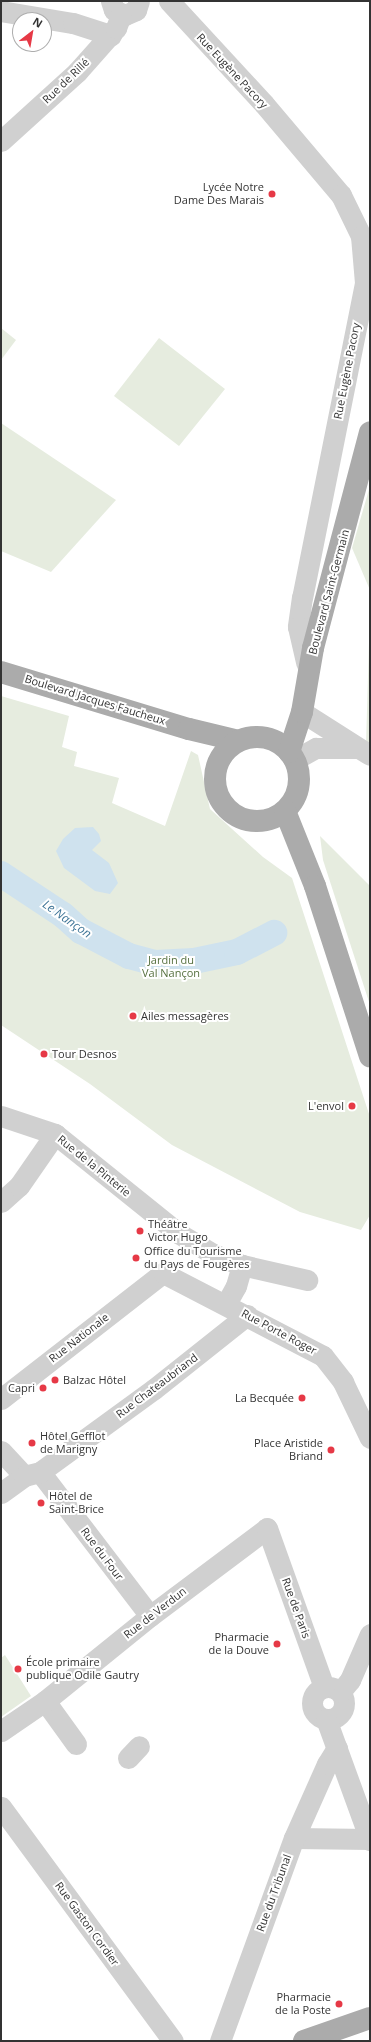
<!DOCTYPE html>
<html>
<head>
<meta charset="utf-8">
<style>
	body { margin:0 }
	#map { position:relative; width:371px; height:2042px; overflow:hidden; background:#fff; font-family:"Open Sans",sans-serif }
	div>[style] { position:absolute }
	.green>* { inset:0; background:#e6ecdf }
	.water>* { inset:0; background:#cfe2ee }
	.river>* { height:26px; margin:-13px; padding:0 13px; transform-origin:13px; border-radius:13px; background:#cfe2ee }
	.minor>* { height:21px; margin:-10.5px; padding:0 10.5px; transform-origin:10.5px; border-radius:10.5px; background:#d0d0d0 }
	.minor>.ring { margin:-10.5px; padding:0; box-sizing:content-box; background:none; border:21px solid #d0d0d0; border-radius:50% }
	.major>* { height:22px; margin:-11px; padding:0 11px; transform-origin:11px; border-radius:11px; background:#ababab }
	.major>.ring { margin:-11px; padding:0; box-sizing:content-box; background:none; border:22px solid #ababab; border-radius:50% }
	.dots>* { width:11px; height:11px; translate:-50% -50%; box-sizing:border-box; border:2px solid #fff; border-radius:50% }
	span { translate:-50% -50%; white-space:nowrap; text-align:center; line-height:1.15; -webkit-text-stroke:4px #fff; paint-order:stroke }
	.street-label { font-size:11px; color:#333 }
	.poi-label { font-size:11px; color:#333 }
	.right { translate:-100% -50%; text-align:right }
	.left { translate:0 -50%; text-align:left }
	.park-label { font-size:11px; color:#56703f }
	.water-label { font-size:12px; color:#3f7597; font-style:italic }
	.frame { position:absolute; inset:0; border:2px solid #333; pointer-events:none }
	.north { position:absolute; left:12px; top:12px; width:40px; height:40px; box-sizing:border-box; background:#fff; border:1px solid #adadad; border-radius:50%; rotate:31deg; font-size:11px; font-weight:700; line-height:16px; text-align:center; color:#333 }
	.north::after { content:''; display:block; margin:auto; width:14px; height:18px; background:#e63946; clip-path:polygon(50% 0,100% 100%,50% 72%,0 100%) }
</style>
</head>
<body>
<div id="map">
	<div class="green">
		<div style="clip-path:polygon(1px 328px,16px 340px,1px 360px)"></div>
		<div style="clip-path:polygon(159px 338px,225px 389px,179px 446px,114px 396px)"></div>
		<div style="clip-path:polygon(1px 423px,116px 500px,51px 572px,1px 551px)"></div>
		<div style="clip-path:polygon(370px 486px,370px 590px,352px 548px)"></div>
		<div style="clip-path:polygon(370px 608px,370px 747px,366px 745px)"></div>
		<div style="clip-path:polygon(1px 696px,69px 716px,62px 747px,77px 752px,74px 766px,119px 778px,112px 803px,165px 826px,191px 751px,198px 755px,210px 809px,263px 857px,292px 878px,370px 1117px,370px 1215px,361px 1230px,300px 1212px,172px 1145px,90px 1084px,1px 1025px)"></div>
		<div style="clip-path:polygon(320px 836px,370px 886px,370px 1005px,323px 860px)"></div>
		<div style="clip-path:polygon(5px 1655px,31px 1696px,1px 1717px,1px 1658px)"></div>
	</div>
	<div class="water">
		<div style="clip-path:polygon(93px 827px,99px 834px,101px 841px,92px 850px,109px 863px,118px 883px,110px 894px,95px 891px,64px 868px,56px 851px,63px 839px,75px 828px)"></div>
	</div>
	<div class="river">
		<div style="left:1px;top:874px;width:74px;rotate:33.5deg"></div>
		<div style="left:63px;top:915px;width:24px;rotate:42deg"></div>
		<div style="left:81px;top:931px;width:54px;rotate:27.5deg"></div>
		<div style="left:129px;top:956px;width:27px;rotate:15deg"></div>
		<div style="left:155px;top:963px;width:39px;rotate:-3deg"></div>
		<div style="left:194px;top:961px;width:44px;rotate:-11.8deg"></div>
		<div style="left:237px;top:952px;width:42px;rotate:-27.2deg"></div>
	</div>
	<div class="minor">
		<div style="left:111px;top:1px;width:9px;rotate:72deg"></div>
		<div style="left:114px;top:10px;width:12px;rotate:24deg"></div>
		<div style="left:125px;top:15px;width:12px;rotate:-24deg"></div>
		<div style="left:136px;top:10px;width:9px;rotate:-72deg"></div>
		<div style="left:169px;top:1px;width:140px;rotate:47.3deg"></div>
		<div style="left:264px;top:104px;width:119px;rotate:49.8deg"></div>
		<div style="left:341px;top:195px;width:46px;rotate:64deg"></div>
		<div style="left:361px;top:236px;width:47px;rotate:85.1deg"></div>
		<div style="left:365px;top:283px;width:320px;rotate:101.3deg"></div>
		<div style="left:302px;top:597px;width:30px;rotate:98deg"></div>
		<div style="left:298px;top:627px;width:37px;rotate:77deg"></div>
		<div style="left:1px;top:11px;width:73px;rotate:9.5deg"></div>
		<div style="left:73px;top:23px;width:40px;rotate:18deg"></div>
		<div style="left:1px;top:141px;width:103px;rotate:-42.2deg"></div>
		<div style="left:77px;top:72px;width:59px;rotate:-48.4deg"></div>
		<div style="left:116px;top:28px;width:14px;rotate:-69deg"></div>
		<div style="left:302px;top:712px;width:80px;rotate:32.3deg"></div>
		<div style="left:294px;top:760px;width:25px;rotate:-29deg"></div>
		<div style="left:316px;top:748px;width:40px"></div>
		<div style="left:1px;top:1116px;width:57px;rotate:18.4deg"></div>
		<div style="left:55px;top:1134px;width:158px;rotate:38.8deg"></div>
		<div style="left:178px;top:1233px;width:41px;rotate:31deg"></div>
		<div style="left:213px;top:1254px;width:31px;rotate:21deg"></div>
		<div style="left:242px;top:1265px;width:67px;rotate:13deg"></div>
		<div style="left:1px;top:1202px;width:24px;rotate:-42deg"></div>
		<div style="left:19px;top:1186px;width:63px;rotate:-55.3deg"></div>
		<div style="left:226px;top:1304px;width:21px;rotate:-61deg"></div>
		<div style="left:236px;top:1286px;width:22px;rotate:-74deg"></div>
		<div style="left:1px;top:1399px;width:205px;rotate:-37.9deg"></div>
		<div style="left:163px;top:1273px;width:180px;rotate:27.4deg"></div>
		<div style="left:323px;top:1356px;width:33px;rotate:52deg"></div>
		<div style="left:343px;top:1382px;width:62px;rotate:64.3deg"></div>
		<div style="left:1px;top:1451px;width:34px;rotate:47deg"></div>
		<div style="left:40px;top:1472px;width:181px;rotate:52.6deg"></div>
		<div style="left:1px;top:1493px;width:29px;rotate:-36deg"></div>
		<div style="left:24px;top:1476px;width:16px;rotate:-14deg"></div>
		<div style="left:40px;top:1472px;width:141px;rotate:-36.1deg"></div>
		<div style="left:154px;top:1389px;width:119px;rotate:-38.5deg"></div>
		<div class="ring" style="left:312px;top:1687px;width:11px;height:11px"></div>
		<div style="left:340px;top:1692px;width:16px;rotate:-50deg"></div>
		<div style="left:350px;top:1680px;width:50px;rotate:-66.5deg"></div>
		<div style="left:45px;top:1701px;width:53px;rotate:54.2deg"></div>
		<div style="left:326px;top:1719px;width:129px;rotate:70deg"></div>
		<div style="left:1px;top:1731px;width:53px;rotate:-34.3deg"></div>
		<div style="left:45px;top:1701px;width:135px;rotate:-39deg"></div>
		<div style="left:150px;top:1616px;width:146px;rotate:-36.9deg"></div>
		<div style="left:267px;top:1528px;width:169px;rotate:70.3deg"></div>
		<div style="left:128px;top:1758px;width:16px;rotate:-47deg"></div>
		<div style="left:1px;top:1807px;width:290px;rotate:53.7deg"></div>
		<div style="left:294px;top:1838px;width:75px;rotate:0.8deg"></div>
		<div style="left:220px;top:2041px;width:216px;rotate:-70deg"></div>
		<div style="left:294px;top:1838px;width:81px;rotate:-66deg"></div>
		<div style="left:327px;top:1764px;width:19px;rotate:-58deg"></div>
	</div>
	<div class="major">
		<div style="left:1px;top:672px;width:196px;rotate:16.9deg"></div>
		<div style="left:189px;top:729px;width:51px;rotate:13.5deg"></div>
		<div class="ring" style="left:215px;top:737px;width:62px;height:62px"></div>
		<div style="left:289px;top:752px;width:42px;rotate:-72deg"></div>
		<div style="left:302px;top:712px;width:65px;rotate:-80.2deg"></div>
		<div style="left:313px;top:648px;width:223px;rotate:-75.2deg"></div>
		<div style="left:285px;top:811px;width:81px;rotate:68.2deg"></div>
		<div style="left:315px;top:886px;width:179px;rotate:72.1deg"></div>
		<div style="left:304px;top:2041px;width:70px;rotate:-19.2deg"></div>
	</div>
	<div class="dots">
		<div style="left:272px;top:194px;background:#e63946"></div>
		<div style="left:133px;top:1016px;background:#e63946"></div>
		<div style="left:44px;top:1054px;background:#e63946"></div>
		<div style="left:352px;top:1106px;background:#e63946"></div>
		<div style="left:140px;top:1231px;background:#e63946"></div>
		<div style="left:136px;top:1258px;background:#e63946"></div>
		<div style="left:55px;top:1380px;background:#e63946"></div>
		<div style="left:43px;top:1388px;background:#e63946"></div>
		<div style="left:302px;top:1398px;background:#e63946"></div>
		<div style="left:32px;top:1443px;background:#e63946"></div>
		<div style="left:331px;top:1450px;background:#e63946"></div>
		<div style="left:41px;top:1503px;background:#e63946"></div>
		<div style="left:277px;top:1644px;background:#e63946"></div>
		<div style="left:18px;top:1669px;background:#e63946"></div>
		<div style="left:339px;top:2004px;background:#e63946"></div>
	</div>
	<div class="street-label">
		<span style="left:232px;top:71px;rotate:47deg">Rue Eugène Pacory</span>
		<span style="left:66px;top:81px;rotate:-44deg">Rue de Rillé</span>
		<span style="left:347px;top:371px;rotate:-79deg">Rue Eugène Pacory</span>
		<span style="left:329px;top:592px;rotate:-75deg">Boulevard Saint-Germain</span>
		<span style="left:95px;top:700px;rotate:17deg">Boulevard Jacques Faucheux</span>
		<span style="left:94px;top:1166px;rotate:39deg">Rue de la Pinterie</span>
		<span style="left:279px;top:1332px;rotate:28deg">Rue Porte Roger</span>
		<span style="left:79px;top:1338px;rotate:-38deg">Rue Nationale</span>
		<span style="left:157px;top:1386px;rotate:-37deg">Rue Chateaubriand</span>
		<span style="left:102px;top:1554px;rotate:53deg">Rue du Four</span>
		<span style="left:296px;top:1608px;rotate:70deg">Rue de Paris</span>
		<span style="left:155px;top:1613px;rotate:-38deg">Rue de Verdun</span>
		<span style="left:274px;top:1893px;rotate:-70deg">Rue du Tribunal</span>
		<span style="left:87px;top:1924px;rotate:54deg">Rue Gaston Cordier</span>
	</div>
	<div class="poi-label">
		<span class="right" style="left:264px;top:194px">Lycée Notre<br>Dame Des Marais</span>
		<span class="left" style="left:141px;top:1016px">Ailes messagères</span>
		<span class="left" style="left:52px;top:1054px">Tour Desnos</span>
		<span class="right" style="left:344px;top:1106px">L'envol</span>
		<span class="left" style="left:148px;top:1231px">Théâtre<br>Victor Hugo</span>
		<span class="left" style="left:144px;top:1258px">Office du Tourisme<br>du Pays de Fougères</span>
		<span class="left" style="left:63px;top:1380px">Balzac Hôtel</span>
		<span class="right" style="left:35px;top:1388px">Capri</span>
		<span class="right" style="left:294px;top:1398px">La Becquée</span>
		<span class="left" style="left:40px;top:1443px">Hôtel Gefflot<br>de Marigny</span>
		<span class="right" style="left:323px;top:1450px">Place Aristide<br>Briand</span>
		<span class="left" style="left:49px;top:1503px">Hôtel de<br>Saint-Brice</span>
		<span class="right" style="left:269px;top:1644px">Pharmacie<br>de la Douve</span>
		<span class="left" style="left:26px;top:1669px">École primaire<br>publique Odile Gautry</span>
		<span class="right" style="left:331px;top:2004px">Pharmacie<br>de la Poste</span>
	</div>
	<div class="park-label">
		<span style="left:171px;top:967px">Jardin du<br>Val Nançon</span>
	</div>
	<div class="water-label">
		<span style="left:67px;top:919px;rotate:35deg">Le Nançon</span>
	</div>
	<div class="frame"></div>
	<div class="north">N</div>
</div>
</body>
</html>
